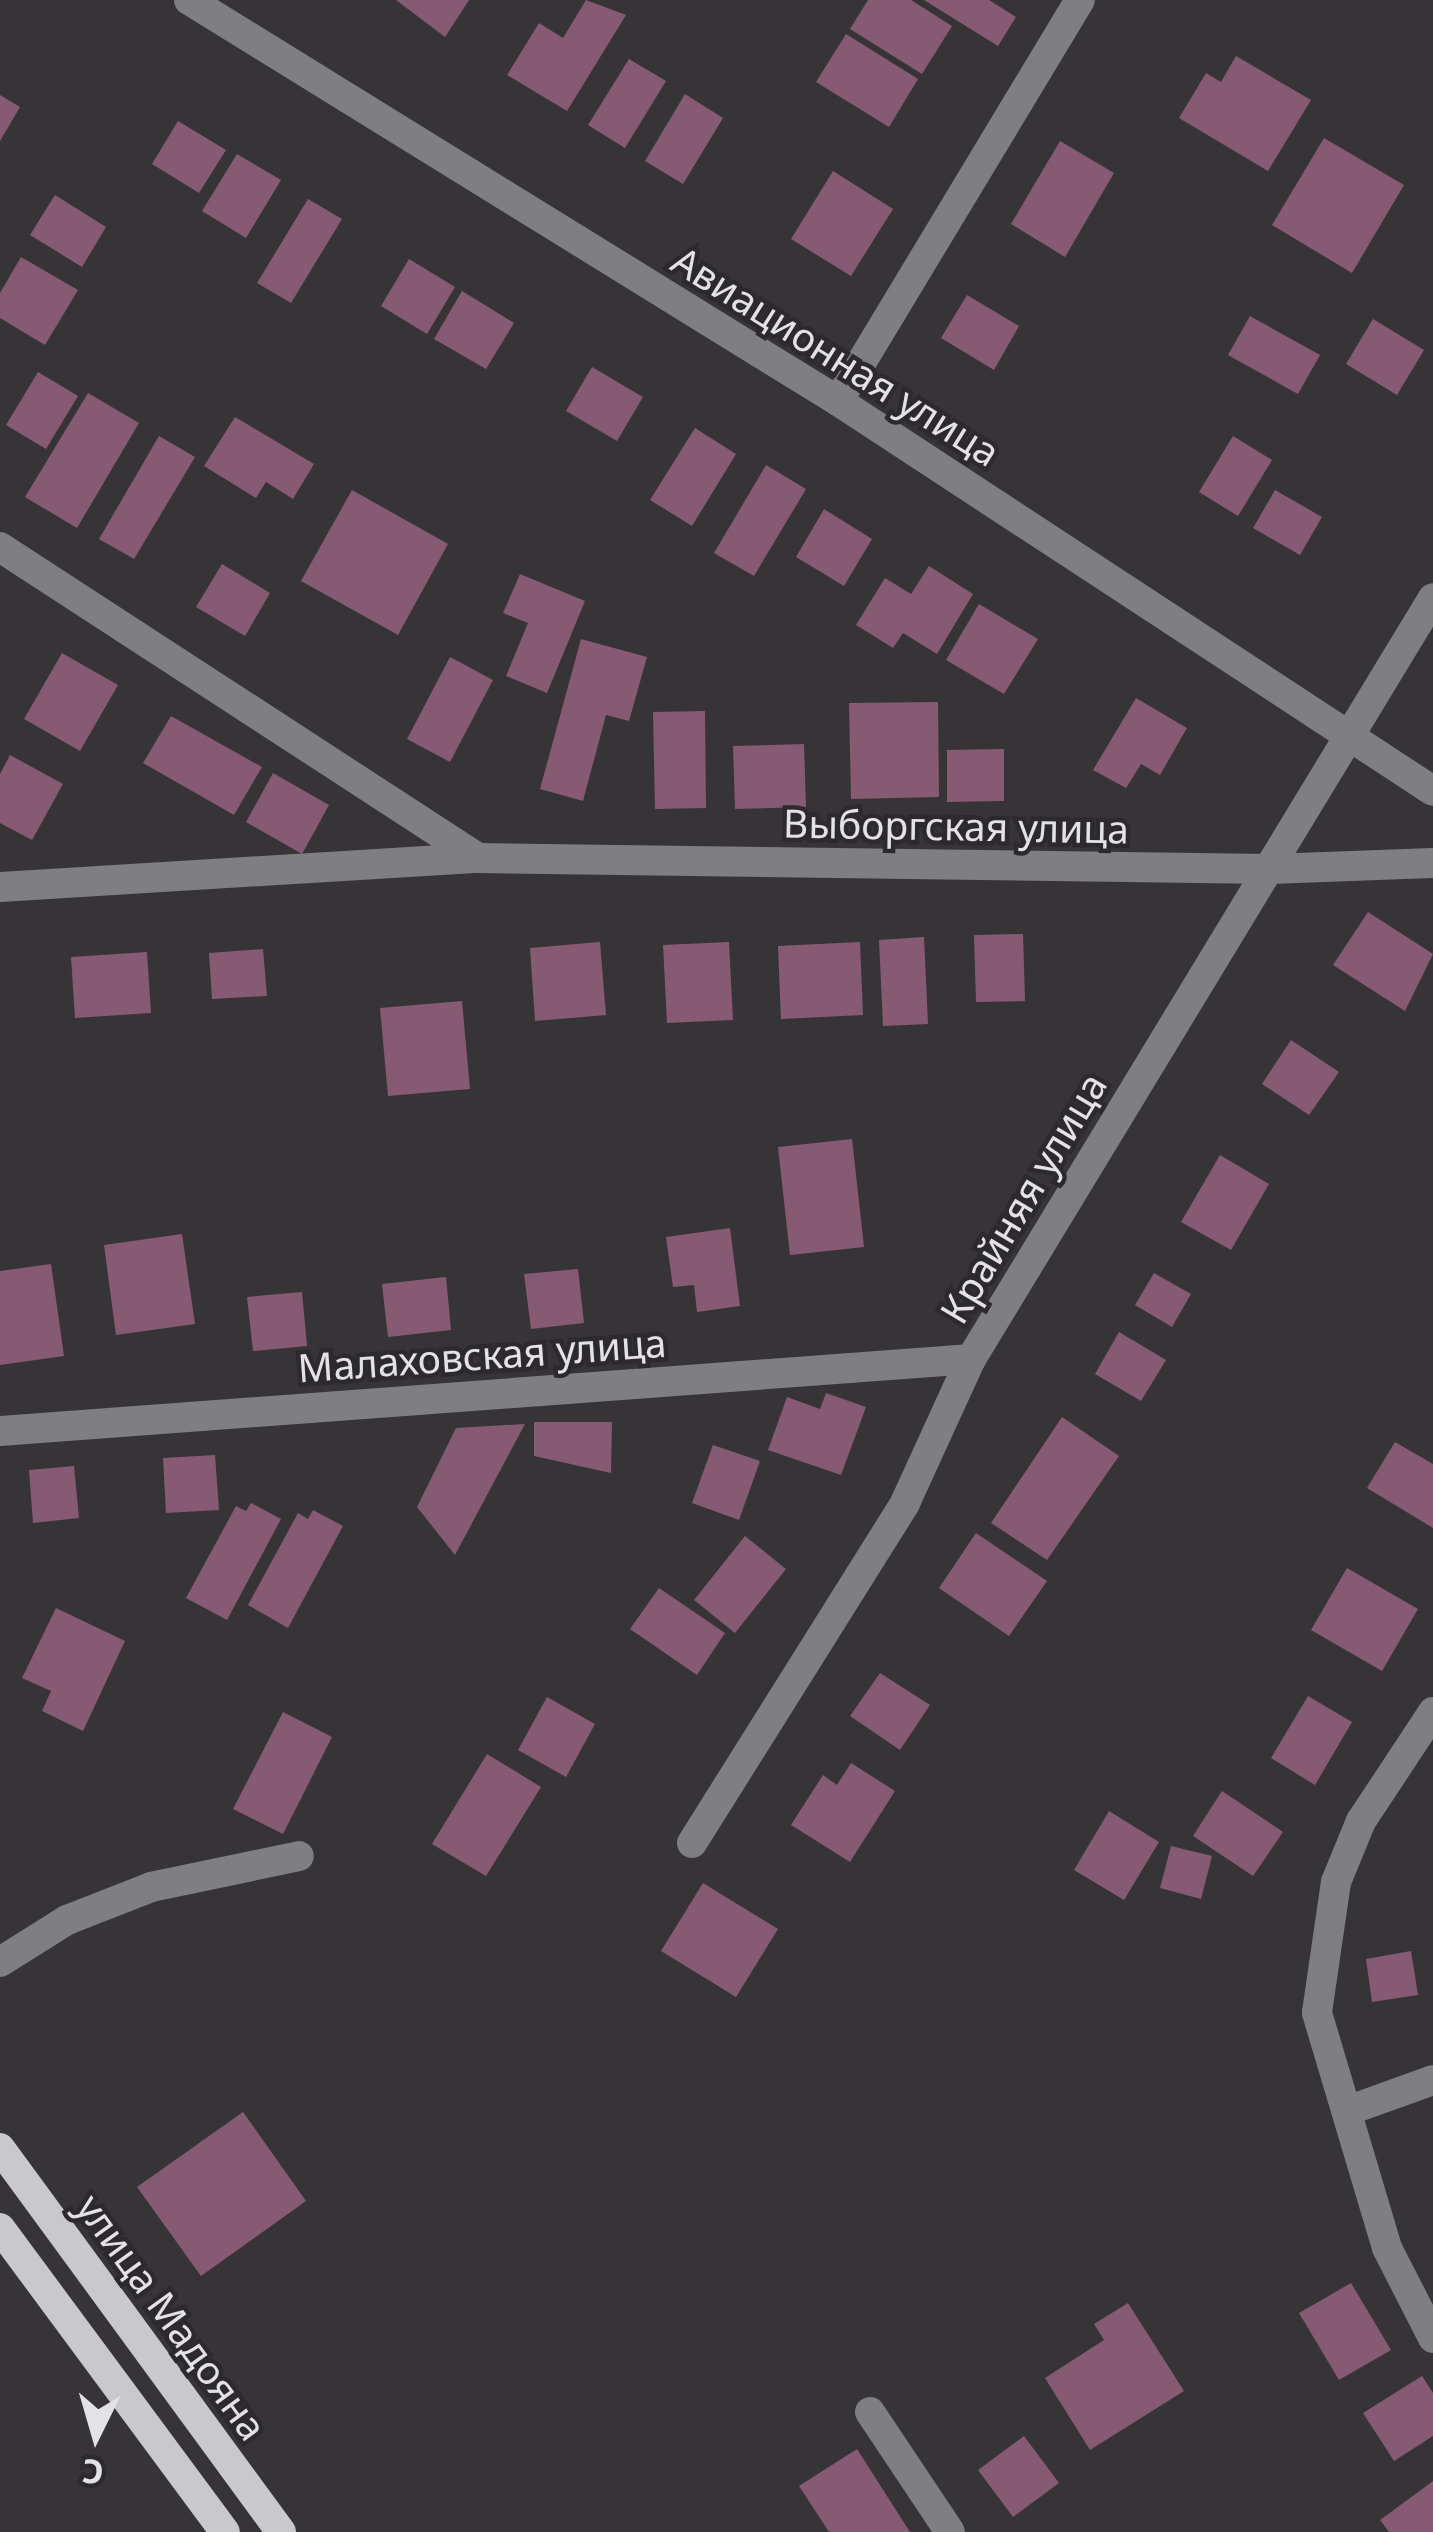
<!DOCTYPE html>
<html>
<head>
<meta charset="utf-8">
<style>
	body { margin:0 }
	#map { position:relative; width:1433px; height:2532px; overflow:hidden; background:#373437; font-family:"Noto Sans",sans-serif }
	div>[style] { position:absolute }
	.building>* { inset:0; background:#875a73 }
	.minor>* { height:30px; margin:-15px; padding:0 15px; transform-origin:15px; border-radius:15px; background:#7f7f81 }
	.major>* { height:30px; margin:-15px; padding:0 15px; transform-origin:15px; border-radius:15px; background:#c9c9cd }
	span { translate:-50% -50%; white-space:nowrap; text-align:center; line-height:1.15; -webkit-text-stroke:9px #2c2a2d; paint-order:stroke }
	.street-label { font-size:39px; color:#e3e2e4 }
	.north { position:absolute; left:36px; top:2376px; width:120px; height:120px; -webkit-text-stroke:9px #2c2a2d; paint-order:stroke; rotate:185deg; font-size:33px; font-weight:700; line-height:48px; text-align:center; color:#e3e2e4 }
	.north::after { content:''; display:block; margin:auto; width:42px; height:54px; background:#e3e2e4; clip-path:polygon(50% 0,100% 100%,50% 72%,0 100%) }
</style>
</head>
<body>
<div id="map">
	<div class="building">
		<div style="clip-path:polygon(396px 0,469px 0,445px 37px)"></div>
		<div style="clip-path:polygon(586px 0,626px 15px,567px 111px,507px 75px,539px 23px,563px 38px)"></div>
		<div style="clip-path:polygon(868px 0,911px 0,952px 26px,922px 74px,850px 29px)"></div>
		<div style="clip-path:polygon(924px 0,989px 0,1016px 17px,998px 46px)"></div>
		<div style="clip-path:polygon(846px 34px,918px 79px,889px 127px,816px 82px)"></div>
		<div style="clip-path:polygon(1236px 56px,1311px 100px,1268px 171px,1179px 118px,1206px 73px,1221px 82px)"></div>
		<div style="clip-path:polygon(629px 59px,666px 81px,625px 148px,588px 125px)"></div>
		<div style="clip-path:polygon(685px 94px,723px 118px,683px 184px,645px 161px)"></div>
		<div style="clip-path:polygon(0 95px,20px 107px,0 141px)"></div>
		<div style="clip-path:polygon(178px 121px,226px 150px,199px 193px,152px 164px)"></div>
		<div style="clip-path:polygon(1324px 138px,1404px 185px,1352px 273px,1272px 225px)"></div>
		<div style="clip-path:polygon(1060px 141px,1114px 173px,1065px 257px,1011px 224px)"></div>
		<div style="clip-path:polygon(237px 154px,281px 180px,246px 238px,202px 211px)"></div>
		<div style="clip-path:polygon(833px 171px,893px 209px,851px 276px,791px 239px)"></div>
		<div style="clip-path:polygon(55px 195px,106px 227px,82px 267px,30px 235px)"></div>
		<div style="clip-path:polygon(308px 199px,342px 219px,291px 303px,257px 283px)"></div>
		<div style="clip-path:polygon(21px 257px,78px 290px,45px 345px,0 318px,0 293px)"></div>
		<div style="clip-path:polygon(409px 259px,455px 287px,427px 334px,381px 306px)"></div>
		<div style="clip-path:polygon(462px 291px,514px 323px,486px 369px,434px 339px)"></div>
		<div style="clip-path:polygon(967px 295px,1019px 326px,994px 370px,941px 338px)"></div>
		<div style="clip-path:polygon(1250px 316px,1320px 355px,1298px 394px,1228px 355px)"></div>
		<div style="clip-path:polygon(1373px 319px,1424px 350px,1397px 395px,1346px 364px)"></div>
		<div style="clip-path:polygon(592px 367px,643px 397px,617px 441px,566px 411px)"></div>
		<div style="clip-path:polygon(38px 372px,78px 396px,46px 449px,6px 425px)"></div>
		<div style="clip-path:polygon(88px 393px,139px 423px,77px 528px,25px 497px)"></div>
		<div style="clip-path:polygon(235px 417px,314px 464px,293px 499px,266px 482px,256px 498px,204px 466px)"></div>
		<div style="clip-path:polygon(695px 428px,736px 454px,692px 526px,650px 500px)"></div>
		<div style="clip-path:polygon(159px 436px,195px 457px,134px 559px,99px 539px)"></div>
		<div style="clip-path:polygon(1233px 436px,1272px 460px,1238px 516px,1199px 492px)"></div>
		<div style="clip-path:polygon(766px 465px,806px 489px,754px 576px,714px 553px)"></div>
		<div style="clip-path:polygon(352px 490px,448px 544px,398px 635px,301px 581px)"></div>
		<div style="clip-path:polygon(1275px 490px,1322px 517px,1300px 555px,1253px 528px)"></div>
		<div style="clip-path:polygon(824px 509px,872px 539px,844px 586px,796px 557px)"></div>
		<div style="clip-path:polygon(222px 564px,270px 593px,245px 636px,196px 607px)"></div>
		<div style="clip-path:polygon(929px 566px,973px 594px,937px 654px,903px 633px,893px 648px,856px 625px,885px 578px,911px 594px)"></div>
		<div style="clip-path:polygon(520px 574px,585px 601px,547px 693px,506px 676px,528px 623px,503px 613px)"></div>
		<div style="clip-path:polygon(979px 604px,1038px 639px,1004px 694px,946px 660px)"></div>
		<div style="clip-path:polygon(581px 639px,647px 657px,629px 721px,606px 715px,583px 801px,540px 789px)"></div>
		<div style="clip-path:polygon(62px 653px,118px 685px,80px 751px,24px 719px)"></div>
		<div style="clip-path:polygon(450px 657px,493px 680px,450px 762px,407px 739px)"></div>
		<div style="clip-path:polygon(1136px 698px,1187px 728px,1160px 775px,1141px 764px,1126px 788px,1093px 770px)"></div>
		<div style="clip-path:polygon(938px 702px,939px 797px,851px 799px,849px 703px)"></div>
		<div style="clip-path:polygon(705px 711px,706px 808px,655px 809px,653px 712px)"></div>
		<div style="clip-path:polygon(171px 716px,262px 767px,234px 815px,143px 763px)"></div>
		<div style="clip-path:polygon(804px 744px,806px 807px,735px 809px,733px 746px)"></div>
		<div style="clip-path:polygon(1004px 749px,1004px 801px,947px 802px,947px 750px)"></div>
		<div style="clip-path:polygon(10px 755px,63px 784px,32px 840px,0 823px,0 774px)"></div>
		<div style="clip-path:polygon(273px 773px,329px 805px,302px 854px,246px 822px)"></div>
		<div style="clip-path:polygon(1368px 912px,1433px 954px,1405px 1011px,1333px 965px)"></div>
		<div style="clip-path:polygon(1023px 934px,1025px 1001px,976px 1002px,974px 935px)"></div>
		<div style="clip-path:polygon(924px 937px,928px 1024px,883px 1026px,879px 940px)"></div>
		<div style="clip-path:polygon(600px 942px,606px 1015px,535px 1021px,530px 948px)"></div>
		<div style="clip-path:polygon(729px 942px,733px 1020px,667px 1023px,663px 945px)"></div>
		<div style="clip-path:polygon(860px 942px,863px 1015px,781px 1019px,778px 946px)"></div>
		<div style="clip-path:polygon(263px 949px,267px 996px,212px 999px,209px 953px)"></div>
		<div style="clip-path:polygon(147px 952px,151px 1013px,75px 1018px,71px 957px)"></div>
		<div style="clip-path:polygon(462px 1001px,470px 1089px,388px 1096px,380px 1008px)"></div>
		<div style="clip-path:polygon(1291px 1040px,1339px 1072px,1309px 1115px,1262px 1084px)"></div>
		<div style="clip-path:polygon(852px 1139px,864px 1247px,790px 1255px,778px 1147px)"></div>
		<div style="clip-path:polygon(1220px 1155px,1269px 1184px,1231px 1250px,1181px 1222px)"></div>
		<div style="clip-path:polygon(730px 1228px,740px 1306px,697px 1312px,694px 1285px,673px 1287px,666px 1237px)"></div>
		<div style="clip-path:polygon(182px 1234px,195px 1324px,116px 1335px,104px 1245px)"></div>
		<div style="clip-path:polygon(51px 1264px,64px 1356px,0 1365px,0 1271px)"></div>
		<div style="clip-path:polygon(578px 1269px,584px 1323px,531px 1329px,524px 1274px)"></div>
		<div style="clip-path:polygon(1154px 1273px,1191px 1294px,1172px 1327px,1135px 1305px)"></div>
		<div style="clip-path:polygon(446px 1277px,451px 1330px,388px 1337px,382px 1284px)"></div>
		<div style="clip-path:polygon(302px 1292px,307px 1346px,253px 1351px,247px 1297px)"></div>
		<div style="clip-path:polygon(1119px 1332px,1166px 1360px,1141px 1401px,1095px 1374px)"></div>
		<div style="clip-path:polygon(826px 1393px,866px 1407px,841px 1475px,768px 1450px,787px 1397px,820px 1409px)"></div>
		<div style="clip-path:polygon(1062px 1417px,1119px 1456px,1047px 1560px,991px 1523px)"></div>
		<div style="clip-path:polygon(534px 1422px,612px 1422px,611px 1473px,534px 1456px)"></div>
		<div style="clip-path:polygon(525px 1424px,455px 1555px,417px 1507px,456px 1428px)"></div>
		<div style="clip-path:polygon(1395px 1442px,1433px 1464px,1433px 1528px,1367px 1488px)"></div>
		<div style="clip-path:polygon(713px 1445px,760px 1461px,739px 1520px,692px 1503px)"></div>
		<div style="clip-path:polygon(215px 1455px,219px 1510px,166px 1513px,163px 1458px)"></div>
		<div style="clip-path:polygon(74px 1466px,79px 1518px,33px 1523px,29px 1470px)"></div>
		<div style="clip-path:polygon(251px 1503px,281px 1519px,227px 1620px,186px 1598px,236px 1506px,246px 1511px)"></div>
		<div style="clip-path:polygon(313px 1510px,343px 1526px,288px 1628px,248px 1605px,298px 1513px,308px 1519px)"></div>
		<div style="clip-path:polygon(976px 1533px,1047px 1581px,1009px 1636px,939px 1588px)"></div>
		<div style="clip-path:polygon(745px 1536px,786px 1569px,735px 1633px,694px 1600px)"></div>
		<div style="clip-path:polygon(1347px 1568px,1418px 1609px,1382px 1671px,1311px 1630px)"></div>
		<div style="clip-path:polygon(659px 1588px,725px 1633px,697px 1675px,630px 1629px)"></div>
		<div style="clip-path:polygon(56px 1608px,125px 1641px,83px 1731px,42px 1711px,51px 1691px,22px 1678px)"></div>
		<div style="clip-path:polygon(880px 1673px,930px 1705px,900px 1750px,850px 1716px)"></div>
		<div style="clip-path:polygon(1308px 1696px,1352px 1722px,1315px 1785px,1271px 1758px)"></div>
		<div style="clip-path:polygon(547px 1697px,595px 1724px,566px 1777px,518px 1750px)"></div>
		<div style="clip-path:polygon(283px 1712px,332px 1737px,283px 1834px,233px 1809px)"></div>
		<div style="clip-path:polygon(487px 1754px,541px 1787px,486px 1876px,432px 1844px)"></div>
		<div style="clip-path:polygon(851px 1763px,895px 1791px,850px 1862px,791px 1825px,823px 1775px,837px 1785px)"></div>
		<div style="clip-path:polygon(1222px 1791px,1283px 1832px,1253px 1876px,1193px 1836px)"></div>
		<div style="clip-path:polygon(1109px 1811px,1159px 1842px,1124px 1900px,1074px 1870px)"></div>
		<div style="clip-path:polygon(1171px 1846px,1212px 1856px,1201px 1899px,1160px 1888px)"></div>
		<div style="clip-path:polygon(703px 1883px,778px 1929px,736px 1997px,661px 1951px)"></div>
		<div style="clip-path:polygon(1411px 1951px,1418px 1995px,1372px 2002px,1366px 1959px)"></div>
		<div style="clip-path:polygon(243px 2112px,306px 2201px,201px 2276px,137px 2187px)"></div>
		<div style="clip-path:polygon(1351px 2283px,1391px 2350px,1339px 2380px,1299px 2313px)"></div>
		<div style="clip-path:polygon(1128px 2303px,1184px 2391px,1090px 2450px,1045px 2378px,1104px 2340px,1094px 2324px)"></div>
		<div style="clip-path:polygon(1422px 2376px,1433px 2393px,1433px 2436px,1394px 2461px,1363px 2413px)"></div>
		<div style="clip-path:polygon(1024px 2436px,1059px 2483px,1013px 2517px,978px 2470px)"></div>
		<div style="clip-path:polygon(857px 2449px,910px 2532px,829px 2532px,799px 2486px)"></div>
		<div style="clip-path:polygon(1433px 2481px,1433px 2532px,1389px 2532px,1380px 2520px)"></div>
	</div>
	<div class="minor">
		<div style="left:189px;top:0;width:763px;rotate:31.71deg"></div>
		<div style="left:838px;top:401px;width:711px;rotate:33.24deg"></div>
		<div style="left:838px;top:401px;width:468px;rotate:-58.9deg"></div>
		<div style="left:0;top:547px;width:570px;rotate:33.05deg"></div>
		<div style="left:0;top:887px;width:479px;rotate:-3.5deg"></div>
		<div style="left:478px;top:858px;width:791px;rotate:0.8deg"></div>
		<div style="left:1269px;top:869px;width:164px;rotate:-2.1deg"></div>
		<div style="left:0;top:1431px;width:974px;rotate:-4.24deg"></div>
		<div style="left:1433px;top:1712px;width:131px;rotate:123.4deg"></div>
		<div style="left:1361px;top:1821px;width:66px;rotate:112.3deg"></div>
		<div style="left:1336px;top:1882px;width:132px;rotate:98.3deg"></div>
		<div style="left:1317px;top:2013px;width:245px;rotate:73.4deg"></div>
		<div style="left:1387px;top:2248px;width:101px;rotate:62.9deg"></div>
		<div style="left:692px;top:1843px;width:401px;rotate:-57.9deg"></div>
		<div style="left:905px;top:1503px;width:158px;rotate:-65.4deg"></div>
		<div style="left:971px;top:1359px;width:890px;rotate:-58.74deg"></div>
		<div style="left:0;top:1962px;width:79px;rotate:-32.1deg"></div>
		<div style="left:67px;top:1920px;width:90px;rotate:-21.4deg"></div>
		<div style="left:151px;top:1887px;width:151px;rotate:-11.8deg"></div>
		<div style="left:1347px;top:2111px;width:91px;rotate:-19.8deg"></div>
		<div style="left:870px;top:2412px;width:144px;rotate:56.3deg"></div>
	</div>
	<div class="major">
		<div style="left:0;top:2148px;width:476px;rotate:53.8deg"></div>
		<div style="left:0;top:2228px;width:378px;rotate:53.5deg"></div>
	</div>
	<div class="street-label">
		<span style="left:836px;top:356px;rotate:32deg">Авиационная улица</span>
		<span style="left:956px;top:826px;rotate:1deg">Выборгская улица</span>
		<span style="left:1023px;top:1198px;rotate:-59deg">Крайняя улица</span>
		<span style="left:482px;top:1355px;rotate:-4deg">Малаховская улица</span>
		<span style="left:172px;top:2317px;rotate:54deg">улица Мадояна</span>
	</div>
	<div class="north">С</div>
</div>
</body>
</html>
